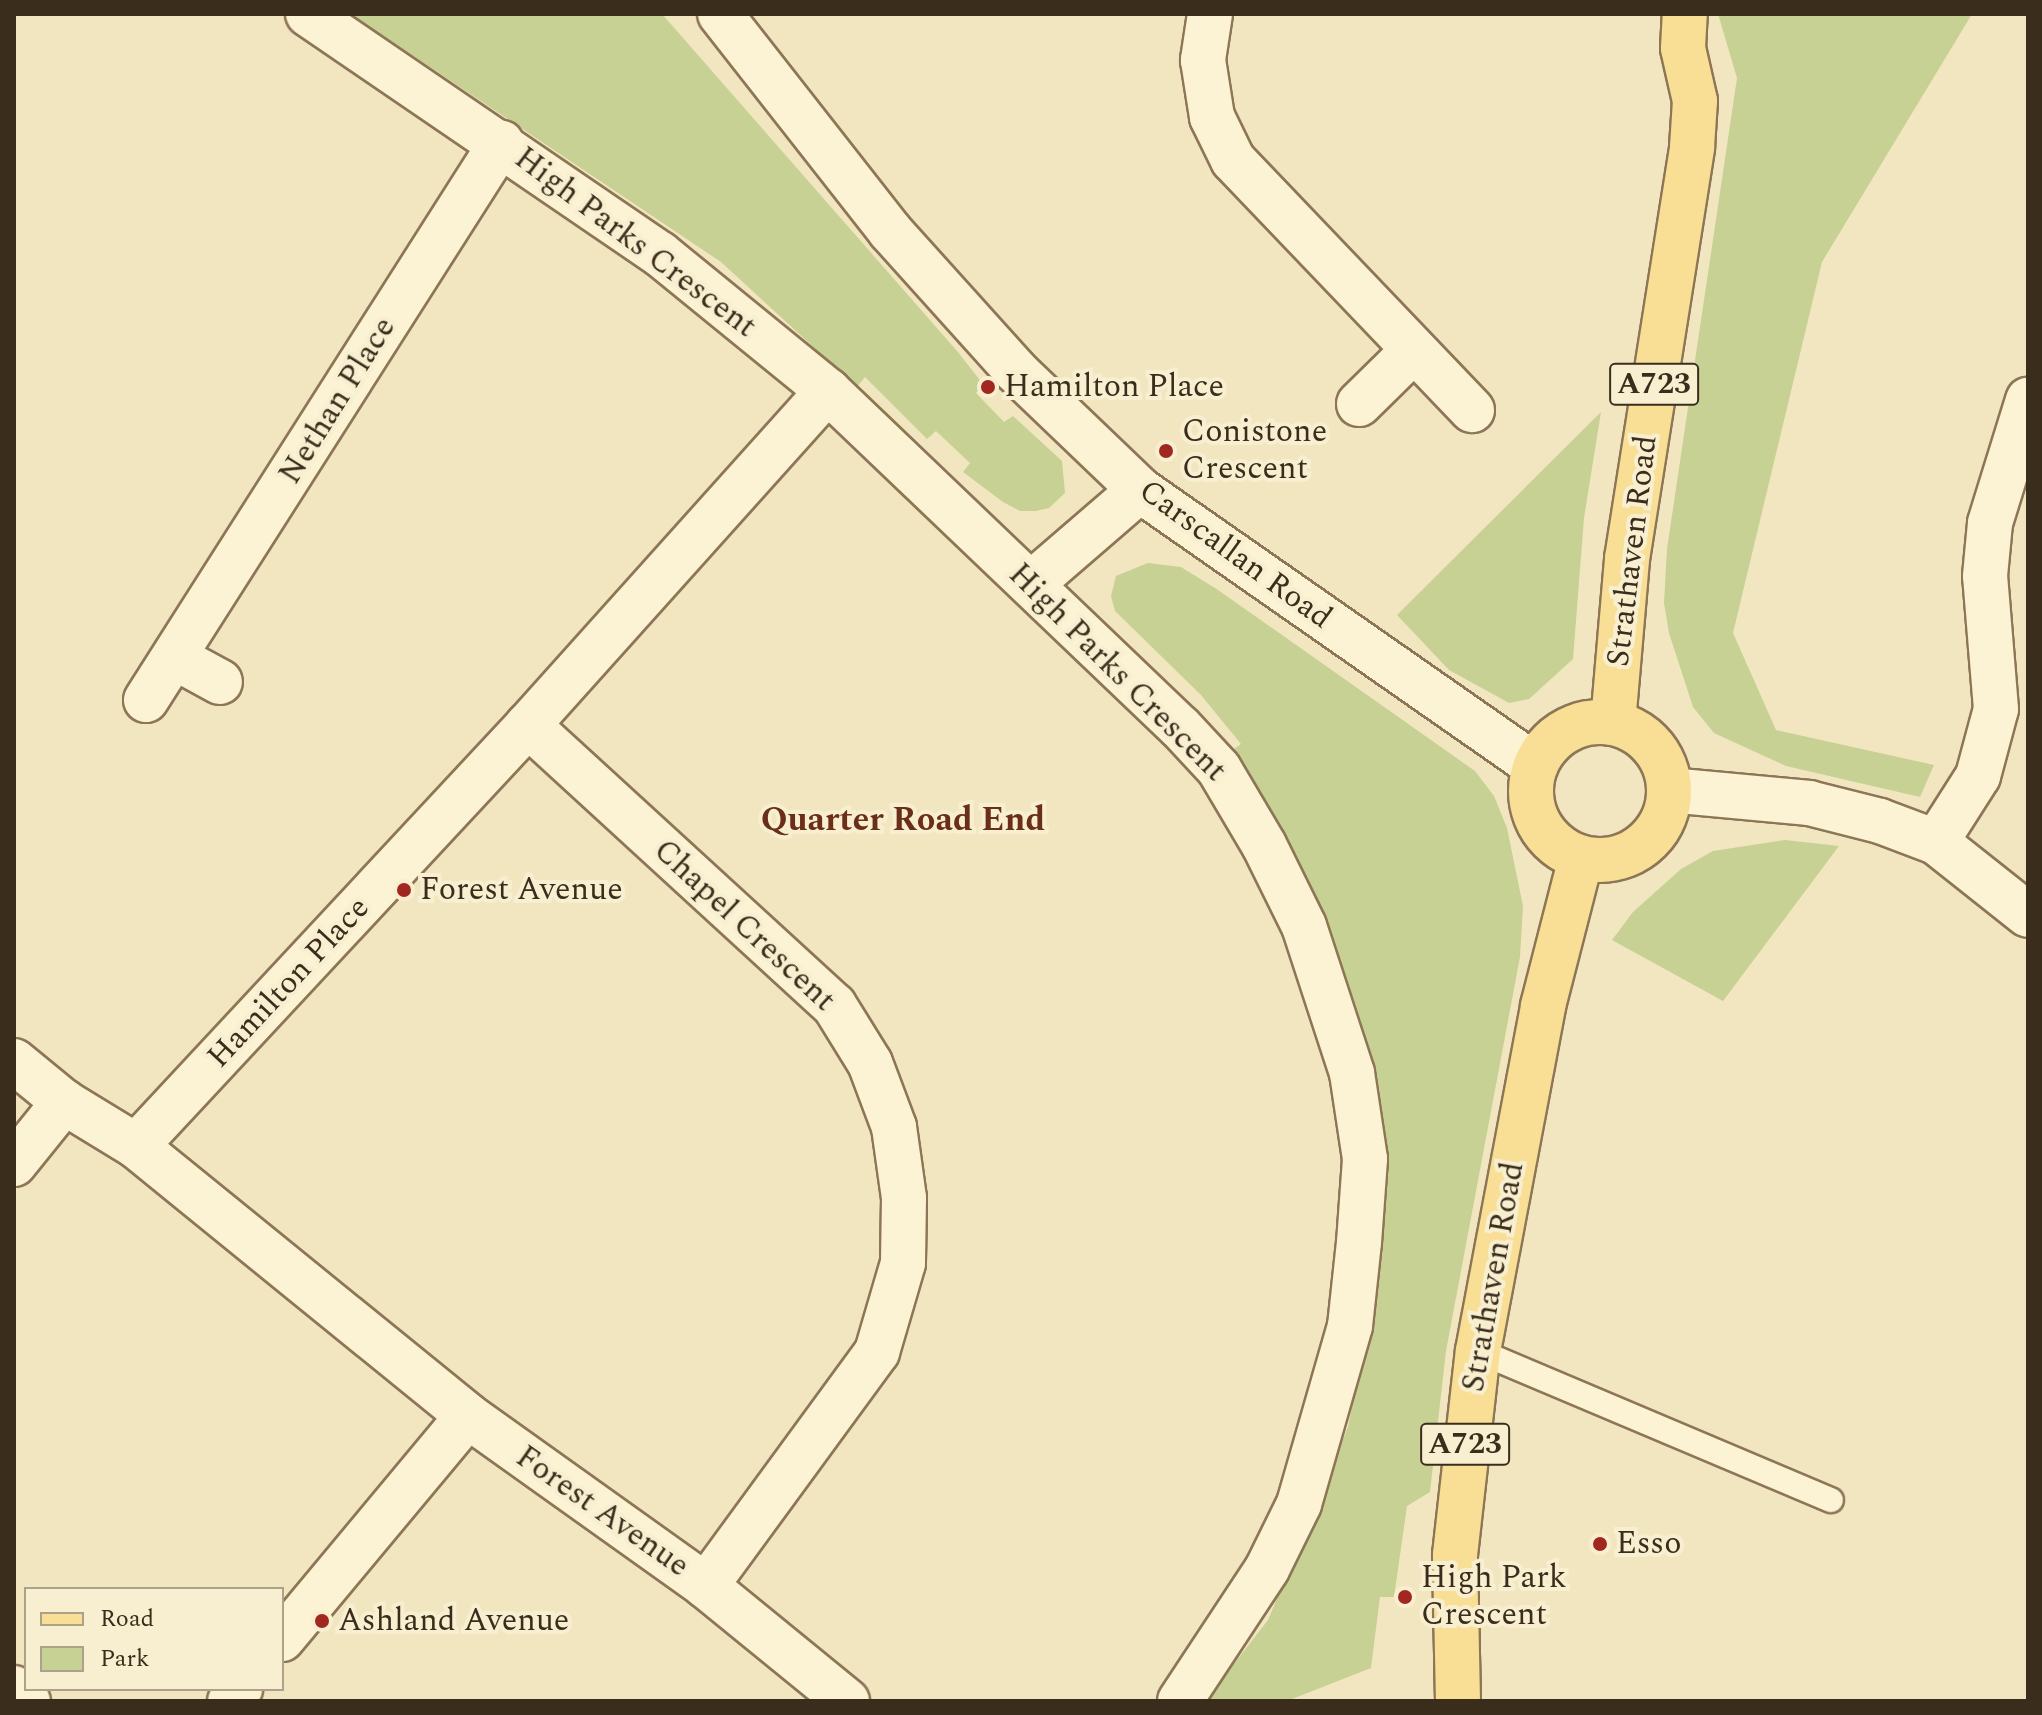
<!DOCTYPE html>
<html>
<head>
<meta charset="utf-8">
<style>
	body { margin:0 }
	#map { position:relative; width:2042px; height:1715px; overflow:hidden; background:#f2e6c0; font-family:Spectral,serif }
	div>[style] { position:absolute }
	.green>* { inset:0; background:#c6d193 }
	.roads { filter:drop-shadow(2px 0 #8d7656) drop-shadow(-2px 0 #8d7656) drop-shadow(0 2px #8d7656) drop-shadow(0 -2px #8d7656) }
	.lane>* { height:24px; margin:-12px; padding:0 12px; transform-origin:12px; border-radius:12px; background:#fcf2d4 }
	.street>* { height:44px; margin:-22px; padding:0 22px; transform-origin:22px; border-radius:22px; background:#fcf2d4 }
	.secondary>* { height:44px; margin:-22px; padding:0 22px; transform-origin:22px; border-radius:22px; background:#fcf2d4 }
	.primary>* { height:44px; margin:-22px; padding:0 22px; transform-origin:22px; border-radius:22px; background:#f8df95 }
	.primary>.ring { margin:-22px; padding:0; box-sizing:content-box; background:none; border:44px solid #f8df95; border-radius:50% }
	.dots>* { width:22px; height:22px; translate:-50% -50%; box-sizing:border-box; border:4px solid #f8efd1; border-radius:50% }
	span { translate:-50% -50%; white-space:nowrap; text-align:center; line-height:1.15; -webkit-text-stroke:8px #f8efd1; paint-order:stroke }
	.shield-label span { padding:2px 6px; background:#f8efd1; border:2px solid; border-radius:6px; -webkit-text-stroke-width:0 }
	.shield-label { font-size:30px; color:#3b2d1c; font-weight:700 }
	.street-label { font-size:32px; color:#3b2d1c }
	.poi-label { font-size:32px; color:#3b2d1c }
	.left { translate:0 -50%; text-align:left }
	.neighbourhood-label { font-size:34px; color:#6b2e18; font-weight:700 }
	.frame { position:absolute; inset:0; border:16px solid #3b2d1c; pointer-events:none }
	.legend { position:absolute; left:24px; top:1587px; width:260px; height:104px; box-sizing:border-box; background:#f8efd1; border:2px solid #aca189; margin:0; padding:10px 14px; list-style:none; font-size:24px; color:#3b2d1c }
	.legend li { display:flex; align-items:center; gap:16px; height:40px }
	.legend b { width:40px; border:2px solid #aca189 }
</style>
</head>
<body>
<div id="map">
	<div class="green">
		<div style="clip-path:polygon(351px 14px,662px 14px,957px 351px,983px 384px,976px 393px,1004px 422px,1013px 416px,1062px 461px,1065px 493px,1049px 508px,1036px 511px,1020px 511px,1003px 502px,963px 472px,970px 463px,936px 431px,927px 439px,865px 377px,857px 387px,721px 262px)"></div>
		<div style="clip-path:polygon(1718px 14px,1972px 14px,1822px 262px,1733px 633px,1776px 730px,1934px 765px,1920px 797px,1786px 766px,1714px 733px,1693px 707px,1669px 633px,1664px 603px,1667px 549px,1737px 78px)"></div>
		<div style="clip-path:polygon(1601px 412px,1584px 518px,1573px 659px,1529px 699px,1509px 703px,1449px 670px,1397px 615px)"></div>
		<div style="clip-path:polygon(1148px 563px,1181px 567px,1218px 590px,1475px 771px,1494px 796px,1507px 828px,1523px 906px,1520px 957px,1446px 1351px,1430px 1492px,1407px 1506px,1394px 1597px,1380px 1597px,1371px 1668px,1287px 1701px,1205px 1701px,1268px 1620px,1348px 1427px,1371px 1314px,1377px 1208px,1227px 754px,1241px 744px,1201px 695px,1115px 611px,1111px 596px,1116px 576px)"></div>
		<div style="clip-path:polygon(1785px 840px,1839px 846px,1723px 1001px,1612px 940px,1633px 912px,1681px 869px,1713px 851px)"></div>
	</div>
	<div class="roads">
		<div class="lane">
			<div style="left:1478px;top:1351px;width:383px;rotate:22.9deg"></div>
		</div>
		<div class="street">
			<div style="left:308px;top:14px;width:426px;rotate:34.3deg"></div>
			<div style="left:660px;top:254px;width:217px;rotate:39.2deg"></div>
			<div style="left:828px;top:391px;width:487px;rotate:43.7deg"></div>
			<div style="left:1180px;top:727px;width:57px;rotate:47.1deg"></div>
			<div style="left:1219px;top:769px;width:88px;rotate:59.4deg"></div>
			<div style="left:1264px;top:845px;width:90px;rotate:63.7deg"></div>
			<div style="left:1304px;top:926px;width:155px;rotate:71.9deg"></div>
			<div style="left:1352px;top:1073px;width:87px;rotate:81.4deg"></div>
			<div style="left:1365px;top:1159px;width:83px;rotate:94.1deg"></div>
			<div style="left:1359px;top:1242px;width:84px;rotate:96.1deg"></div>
			<div style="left:1350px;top:1326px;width:185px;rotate:106deg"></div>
			<div style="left:1299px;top:1504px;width:72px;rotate:116.2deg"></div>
			<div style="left:1267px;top:1569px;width:158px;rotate:123.4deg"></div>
			<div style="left:1210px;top:14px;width:47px;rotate:98.7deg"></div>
			<div style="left:1203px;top:60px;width:58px;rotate:81deg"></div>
			<div style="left:1212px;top:117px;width:48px;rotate:64deg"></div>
			<div style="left:1233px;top:160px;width:346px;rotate:46.3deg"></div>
			<div style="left:1359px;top:404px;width:77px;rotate:-44.5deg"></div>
			<div style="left:1031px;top:584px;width:144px;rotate:-40.8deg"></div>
			<div style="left:176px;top:658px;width:50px;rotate:28.6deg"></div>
			<div style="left:146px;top:700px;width:661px;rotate:-57.49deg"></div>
			<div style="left:528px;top:725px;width:415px;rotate:42.5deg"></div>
			<div style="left:834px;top:1005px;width:68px;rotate:58.2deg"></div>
			<div style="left:870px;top:1063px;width:68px;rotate:69.4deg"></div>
			<div style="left:894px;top:1127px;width:72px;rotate:82deg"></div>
			<div style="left:904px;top:1198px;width:65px;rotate:90.9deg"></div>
			<div style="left:903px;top:1263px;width:93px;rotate:106.3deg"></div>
			<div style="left:877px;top:1352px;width:290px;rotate:126.2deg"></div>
			<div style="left:1669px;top:790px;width:141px;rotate:5.3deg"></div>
			<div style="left:1809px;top:803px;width:73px;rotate:14.2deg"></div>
			<div style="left:1880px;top:821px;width:60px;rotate:20.6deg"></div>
			<div style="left:1936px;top:842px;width:117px;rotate:38.4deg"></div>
			<div style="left:1936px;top:842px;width:78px;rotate:-57.5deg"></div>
			<div style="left:1978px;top:776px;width:69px;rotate:-75deg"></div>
			<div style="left:1996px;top:709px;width:133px;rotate:-94.7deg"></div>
			<div style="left:1985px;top:576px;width:53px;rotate:-84.6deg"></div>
			<div style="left:1990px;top:523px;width:129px;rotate:-72.8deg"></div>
			<div style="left:14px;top:1061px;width:65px;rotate:39.4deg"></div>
			<div style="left:64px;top:1102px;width:84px;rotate:31.4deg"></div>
			<div style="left:136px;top:1146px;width:428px;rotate:39.1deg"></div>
			<div style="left:468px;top:1416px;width:292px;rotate:35.5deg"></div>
			<div style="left:706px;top:1586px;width:182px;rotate:39.2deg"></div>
			<div style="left:136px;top:1146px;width:575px;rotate:-47.04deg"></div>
			<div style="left:528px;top:725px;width:449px;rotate:-48.1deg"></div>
			<div style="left:14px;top:1164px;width:80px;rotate:-51.1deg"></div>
			<div style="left:282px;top:1639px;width:290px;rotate:-50.2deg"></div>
			<div style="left:14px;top:1688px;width:19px;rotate:43deg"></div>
			<div style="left:230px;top:1701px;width:16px;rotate:-50deg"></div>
		</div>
		<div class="secondary">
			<div style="left:720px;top:14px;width:276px;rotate:51.9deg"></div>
			<div style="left:890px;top:231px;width:187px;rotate:48deg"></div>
			<div style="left:1015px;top:370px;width:173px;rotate:43.8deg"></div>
			<div style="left:1140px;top:490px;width:482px;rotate:34.9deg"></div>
		</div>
		<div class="primary">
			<div class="ring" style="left:1531px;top:722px;width:94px;height:94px"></div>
			<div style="left:1613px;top:723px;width:165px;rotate:-85.1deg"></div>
			<div style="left:1627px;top:559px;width:417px;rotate:-81deg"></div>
			<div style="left:1692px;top:147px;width:46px;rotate:-86.3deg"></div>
			<div style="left:1695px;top:101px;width:54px;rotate:-102.8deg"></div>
			<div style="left:1683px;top:48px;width:34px;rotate:-87deg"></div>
			<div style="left:1458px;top:1701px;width:146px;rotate:-91.2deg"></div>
			<div style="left:1455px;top:1555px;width:205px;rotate:-83.6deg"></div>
			<div style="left:1478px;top:1351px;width:351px;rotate:-79.3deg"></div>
			<div style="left:1543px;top:1006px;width:153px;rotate:-75.6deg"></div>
		</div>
	</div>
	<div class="dots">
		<div style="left:988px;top:387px;background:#a12821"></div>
		<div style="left:1166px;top:451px;background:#a12821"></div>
		<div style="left:404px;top:890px;background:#a12821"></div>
		<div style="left:1600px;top:1544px;background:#a12821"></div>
		<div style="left:1405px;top:1597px;background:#a12821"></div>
		<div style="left:322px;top:1621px;background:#a12821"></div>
	</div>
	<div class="shield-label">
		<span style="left:1654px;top:384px">A723</span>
		<span style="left:1465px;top:1444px">A723</span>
	</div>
	<div class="street-label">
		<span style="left:635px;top:243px;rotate:37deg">High Parks Crescent</span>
		<span style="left:338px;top:401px;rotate:-58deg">Nethan Place</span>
		<span style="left:1633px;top:551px;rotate:-83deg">Strathaven Road</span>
		<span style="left:1235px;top:555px;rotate:36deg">Carscallan Road</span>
		<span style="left:1117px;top:673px;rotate:45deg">High Parks Crescent</span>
		<span style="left:744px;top:926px;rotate:43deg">Chapel Crescent</span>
		<span style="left:289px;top:983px;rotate:-47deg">Hamilton Place</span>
		<span style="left:1494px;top:1277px;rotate:-80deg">Strathaven Road</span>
		<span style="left:602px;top:1512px;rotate:35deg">Forest Avenue</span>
	</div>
	<div class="poi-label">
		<span class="left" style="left:1004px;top:387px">Hamilton Place</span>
		<span class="left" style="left:1182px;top:451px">Conistone<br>Crescent</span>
		<span class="left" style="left:420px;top:890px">Forest Avenue</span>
		<span class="left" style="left:1616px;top:1544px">Esso</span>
		<span class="left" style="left:1421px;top:1597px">High Park<br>Crescent</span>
		<span class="left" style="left:338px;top:1621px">Ashland Avenue</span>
	</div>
	<div class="neighbourhood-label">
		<span style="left:903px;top:821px">Quarter Road End</span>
	</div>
	<div class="frame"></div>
	<ul class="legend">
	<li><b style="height:10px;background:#f8df95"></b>Road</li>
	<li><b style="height:22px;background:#c6d193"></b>Park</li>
	</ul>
</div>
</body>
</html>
